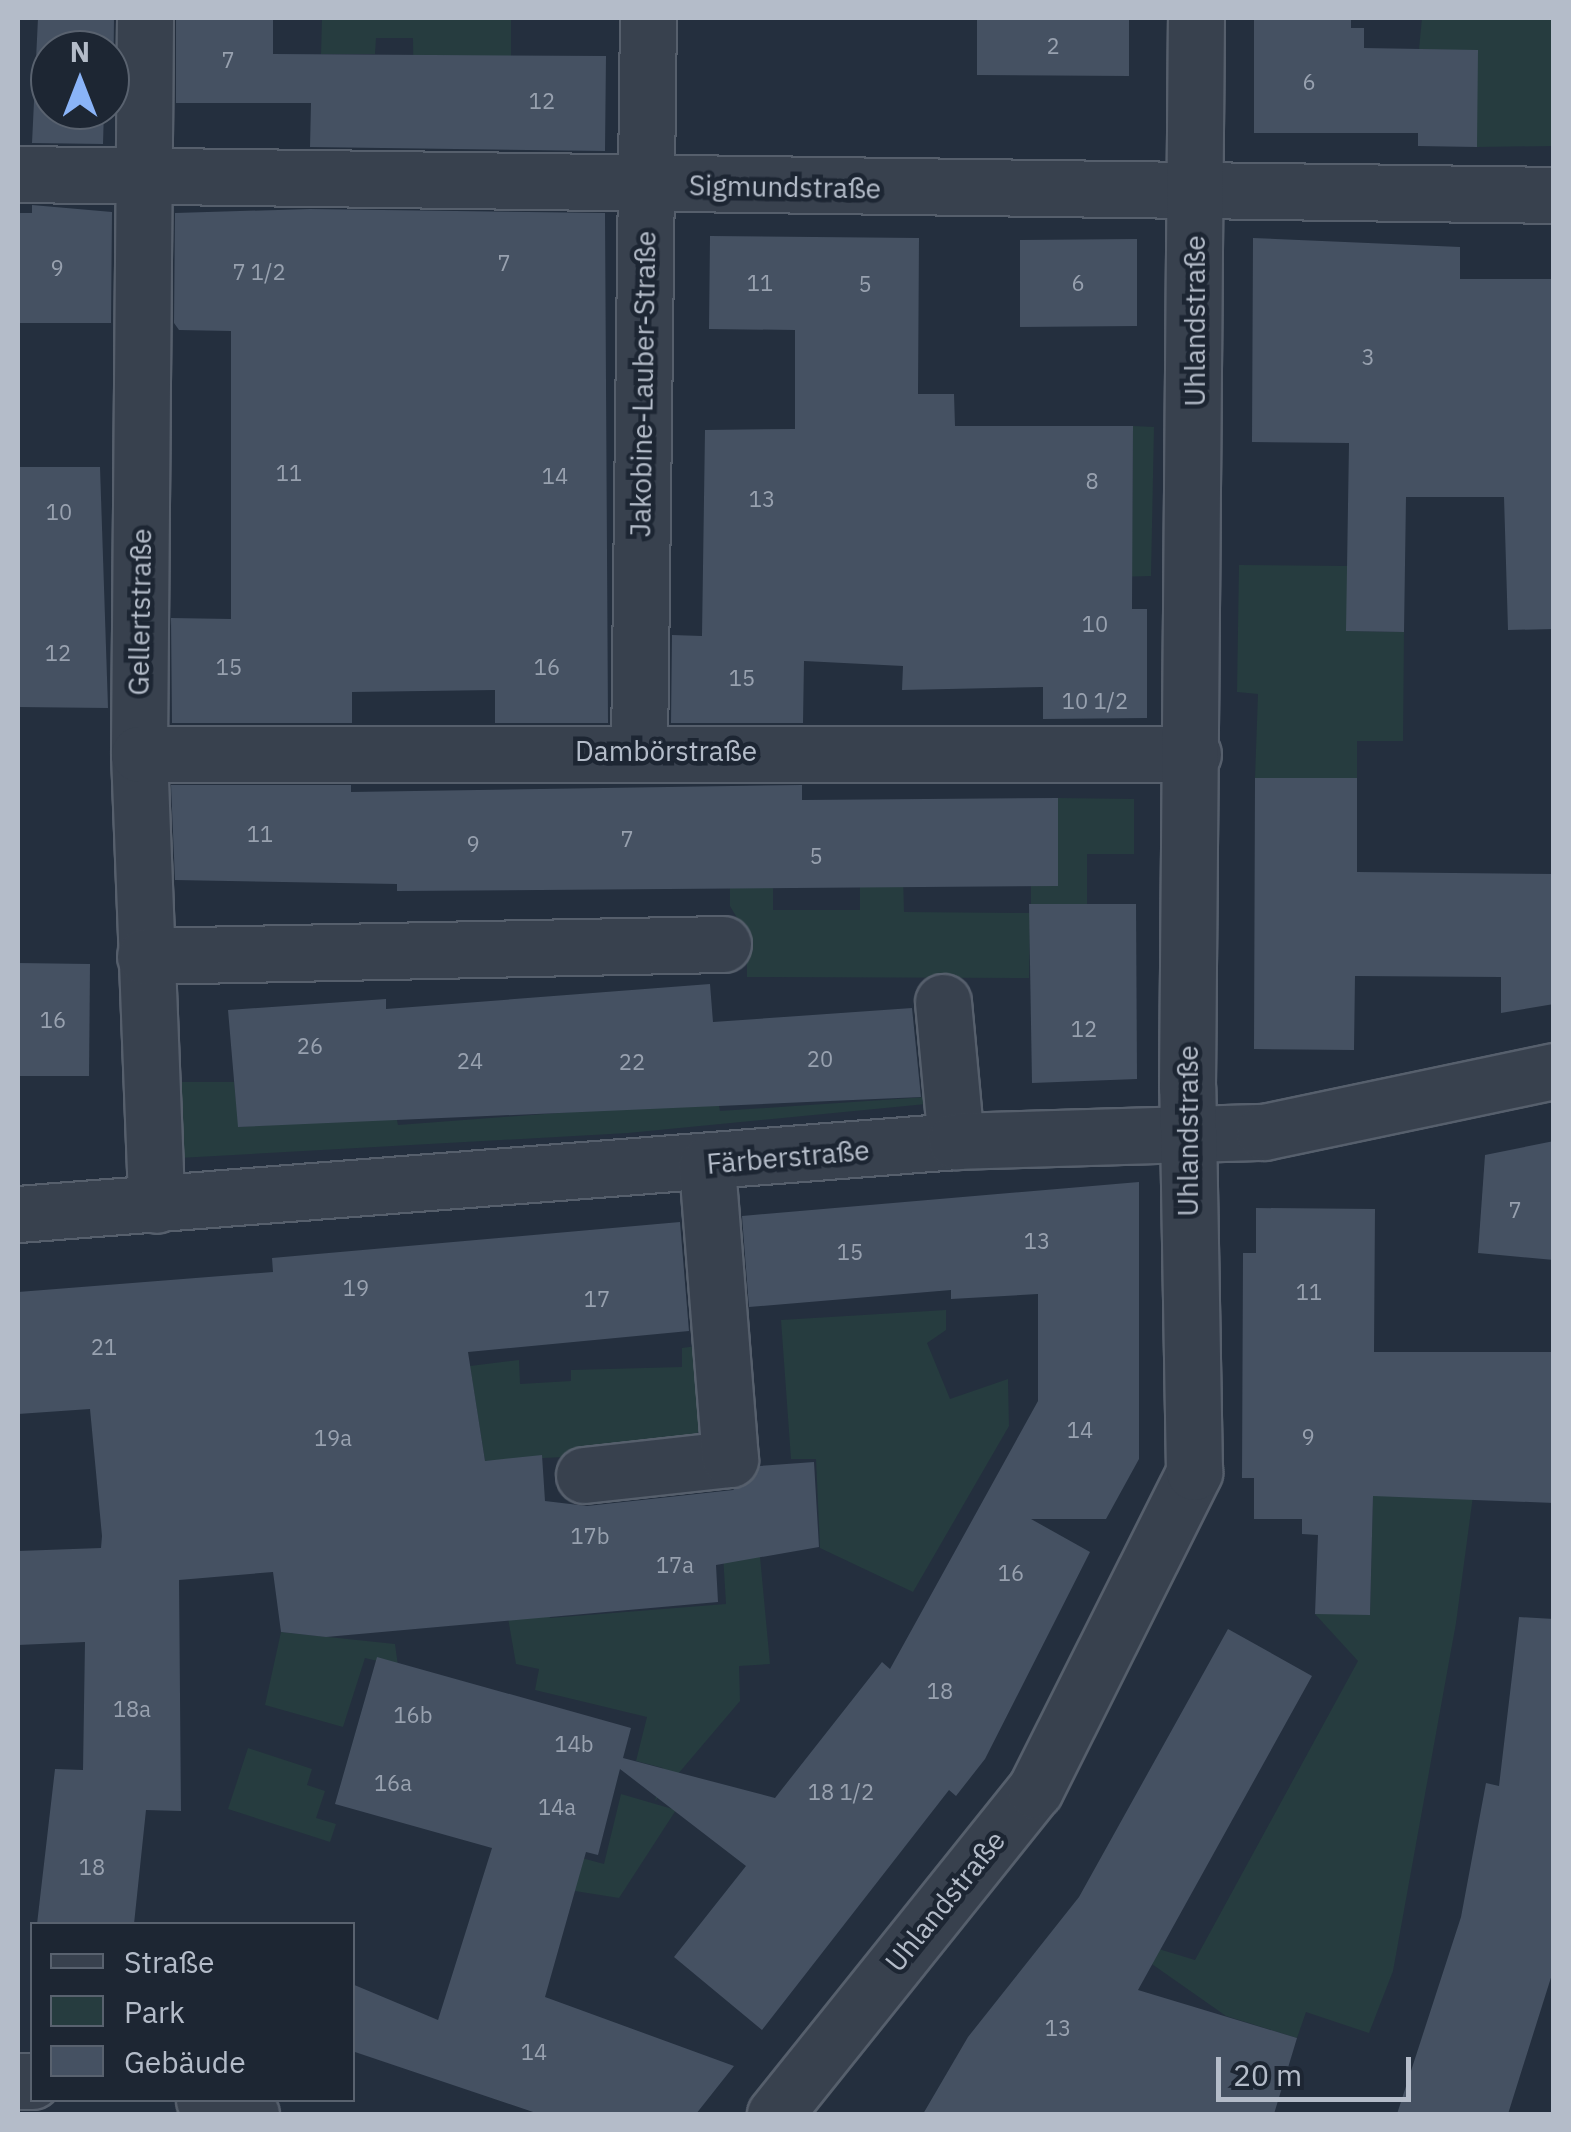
<!DOCTYPE html>
<html>
<head>
<meta charset="utf-8">
<style>
	body { margin:0 }
	#map { position:relative; width:1571px; height:2132px; overflow:hidden; background:#242f3e; font-family:"IBM Plex Sans",sans-serif }
	div>[style] { position:absolute }
	.green>* { inset:0; background:#263c3f }
	.building>* { inset:0; background:#455162 }
	.roads { filter:drop-shadow(2px 0 #565f6c) drop-shadow(-2px 0 #565f6c) drop-shadow(0 2px #565f6c) drop-shadow(0 -2px #565f6c) }
	.minor>* { height:55px; margin:-27.5px; padding:0 27.5px; transform-origin:27.5px; border-radius:27.5px; background:#38414e }
	span { translate:-50% -50%; white-space:nowrap; text-align:center; line-height:1.15; -webkit-text-stroke:9px #1d2633; paint-order:stroke }
	.number-label { font-size:22px; color:#98a1af }
	.number-label span { -webkit-text-stroke-width:0 }
	.street-label { font-size:28px; color:#b4bcc9 }
	.frame { position:absolute; inset:0; border:20px solid #b4bcc9; pointer-events:none }
	.legend { position:absolute; left:30px; top:1922px; width:325px; height:180px; box-sizing:border-box; background:#1d2633; border:2px solid #59626f; margin:0; padding:12px 18px; list-style:none; font-size:30px; color:#b4bcc9 }
	.legend li { display:flex; align-items:center; gap:20px; height:50px }
	.legend b { width:50px; border:2px solid #59626f }
	.north { position:absolute; left:30px; top:30px; width:100px; height:100px; box-sizing:border-box; background:#1d2633; border:2px solid #59626f; border-radius:50%; rotate:0deg; font-size:28px; font-weight:700; line-height:40px; text-align:center; color:#b4bcc9 }
	.north::after { content:''; display:block; margin:auto; width:35px; height:45px; background:#8ab4f8; clip-path:polygon(50% 0,100% 100%,50% 72%,0 100%) }
	.scale { position:absolute; left:1216px; top:2057px; width:195px; height:45px; box-sizing:border-box; border:5px solid #b4bcc9; border-top:0; padding-left:12px; font-size:30px; line-height:35px; white-space:nowrap; color:#b4bcc9; -webkit-text-stroke:8px #1d2633; paint-order:stroke }
</style>
</head>
<body>
<div id="map">
	<div class="green">
		<div style="clip-path:polygon(322px 18px,511px 18px,511px 56px,414px 119px,413px 38px,376px 38px,375px 54px,321px 54px)"></div>
		<div style="clip-path:polygon(1422px 18px,1553px 18px,1553px 146px,1477px 147px,1419px 49px)"></div>
		<div style="clip-path:polygon(1133px 426px,1154px 427px,1151px 576px,1045px 579px,1132px 535px)"></div>
		<div style="clip-path:polygon(1239px 565px,1347px 566px,1347px 631px,1404px 632px,1403px 741px,1357px 741px,1357px 778px,1255px 778px,1258px 694px,1237px 692px)"></div>
		<div style="clip-path:polygon(1058px 798px,1134px 799px,1134px 854px,1087px 854px,1087px 904px,1055px 904px,1053px 927px,1030px 928px,1029px 978px,747px 977px,747px 935px,730px 906px,730px 799px,773px 799px,773px 910px,860px 910px,860px 801px,901px 801px,904px 912px,1031px 913px,1031px 849px,1058px 849px)"></div>
		<div style="clip-path:polygon(179px 1082px,234px 1082px,239px 1127px,396px 1116px,398px 1125px,718px 1101px,720px 1111px,926px 1097px,926px 1104px,628px 1133px,179px 1158px)"></div>
		<div style="clip-path:polygon(946px 1310px,946px 1330px,927px 1343px,950px 1399px,1008px 1379px,1009px 1426px,913px 1592px,820px 1548px,816px 1459px,791px 1459px,781px 1320px)"></div>
		<div style="clip-path:polygon(703px 1345px,707px 1425px,685px 1443px,666px 1452px,485px 1461px,470px 1366px,519px 1360px,520px 1384px,571px 1381px,571px 1370px,682px 1367px,682px 1348px)"></div>
		<div style="clip-path:polygon(1373px 1495px,1473px 1496px,1456px 1623px,1393px 1971px,1369px 2033px,1306px 2012px,1297px 2038px,1226px 2016px,1109px 1934px,1195px 1960px,1358px 1661px,1315px 1614px,1370px 1614px)"></div>
		<div style="clip-path:polygon(758px 1535px,770px 1664px,739px 1666px,740px 1701px,655px 1801px,663px 1768px,636px 1761px,647px 1717px,535px 1690px,539px 1669px,516px 1664px,499px 1566px,545px 1562px,550px 1618px,726px 1604px,722px 1538px)"></div>
		<div style="clip-path:polygon(281px 1632px,395px 1644px,398px 1666px,365px 1658px,343px 1727px,265px 1705px)"></div>
		<div style="clip-path:polygon(248px 1748px,312px 1769px,307px 1785px,325px 1791px,316px 1818px,336px 1824px,330px 1842px,228px 1809px)"></div>
		<div style="clip-path:polygon(621px 1794px,676px 1810px,619px 1898px,575px 1891px,552px 1850px,604px 1864px)"></div>
	</div>
	<div class="building">
		<div style="clip-path:polygon(38px 18px,114px 18px,113px 103px,110px 50px,50px 50px,50px 110px,104px 110px,103px 144px,32px 143px)"></div>
		<div style="clip-path:polygon(176px 18px,273px 18px,273px 54px,606px 56px,605px 151px,310px 147px,311px 103px,176px 103px)"></div>
		<div style="clip-path:polygon(977px 18px,1129px 18px,1129px 76px,977px 75px)"></div>
		<div style="clip-path:polygon(1254px 18px,1351px 18px,1351px 28px,1364px 28px,1364px 48px,1478px 50px,1477px 147px,1418px 146px,1418px 133px,1254px 133px)"></div>
		<div style="clip-path:polygon(32px 205px,112px 212px,111px 323px,18px 323px,18px 213px,32px 213px)"></div>
		<div style="clip-path:polygon(310px 209px,605px 213px,608px 723px,495px 723px,495px 690px,352px 692px,352px 723px,172px 723px,171px 618px,231px 619px,231px 331px,179px 330px,174px 323px,175px 213px)"></div>
		<div style="clip-path:polygon(710px 236px,919px 238px,918px 394px,954px 394px,955px 426px,1133px 426px,1132px 609px,1147px 609px,1147px 718px,1043px 719px,1043px 687px,902px 690px,903px 666px,804px 661px,803px 723px,671px 723px,672px 635px,702px 636px,705px 430px,795px 429px,795px 330px,709px 329px)"></div>
		<div style="clip-path:polygon(1253px 238px,1460px 247px,1460px 279px,1554px 279px,1554px 629px,1508px 630px,1504px 497px,1406px 497px,1404px 632px,1346px 631px,1349px 443px,1252px 442px)"></div>
		<div style="clip-path:polygon(1137px 239px,1137px 326px,1020px 327px,1020px 240px)"></div>
		<div style="clip-path:polygon(18px 467px,100px 467px,108px 708px,18px 707px)"></div>
		<div style="clip-path:polygon(1255px 778px,1357px 778px,1357px 872px,1554px 874px,1554px 1004px,1501px 1013px,1501px 977px,1355px 976px,1354px 1050px,1254px 1049px)"></div>
		<div style="clip-path:polygon(171px 785px,351px 785px,351px 792px,802px 785px,802px 800px,1058px 798px,1058px 886px,397px 891px,397px 884px,175px 880px)"></div>
		<div style="clip-path:polygon(1029px 904px,1136px 904px,1137px 1079px,1032px 1083px)"></div>
		<div style="clip-path:polygon(18px 963px,90px 964px,89px 1076px,18px 1076px)"></div>
		<div style="clip-path:polygon(710px 984px,713px 1022px,912px 1008px,921px 1097px,238px 1127px,228px 1010px,386px 999px,386px 1009px)"></div>
		<div style="clip-path:polygon(1554px 1141px,1554px 1260px,1478px 1253px,1485px 1155px)"></div>
		<div style="clip-path:polygon(1139px 1182px,1139px 1459px,1106px 1519px,1031px 1519px,1090px 1552px,985px 1759px,956px 1796px,949px 1790px,762px 2030px,674px 1957px,746px 1866px,620px 1769px,598px 1855px,586px 1852px,545px 1997px,734px 2066px,696px 2114px,539px 2114px,352px 2051px,352px 1984px,438px 2020px,492px 1848px,335px 1804px,377px 1657px,631px 1728px,623px 1758px,775px 1798px,882px 1662px,890px 1669px,1038px 1401px,1038px 1294px,951px 1299px,951px 1290px,749px 1307px,742px 1216px)"></div>
		<div style="clip-path:polygon(1256px 1208px,1375px 1209px,1374px 1352px,1554px 1352px,1554px 1503px,1373px 1496px,1370px 1615px,1315px 1614px,1318px 1535px,1302px 1534px,1302px 1519px,1254px 1519px,1254px 1478px,1242px 1478px,1243px 1253px,1256px 1253px)"></div>
		<div style="clip-path:polygon(680px 1222px,689px 1331px,468px 1352px,485px 1461px,542px 1455px,545px 1501px,587px 1506px,733px 1490px,760px 1466px,814px 1462px,819px 1547px,716px 1565px,718px 1602px,326px 1637px,281px 1632px,273px 1572px,179px 1580px,181px 1811px,146px 1810px,134px 1924px,37px 1924px,55px 1769px,83px 1770px,85px 1642px,18px 1645px,18px 1551px,101px 1548px,102px 1536px,90px 1409px,18px 1414px,18px 1292px,273px 1272px,272px 1258px)"></div>
		<div style="clip-path:polygon(1519px 1617px,1554px 1619px,1554px 1968px,1508px 2114px,1397px 2114px,1461px 1917px,1486px 1783px,1499px 1786px)"></div>
		<div style="clip-path:polygon(1228px 1629px,1312px 1676px,1138px 1990px,1297px 2038px,1274px 2114px,923px 2114px,968px 2037px,1079px 1897px)"></div>
	</div>
	<div class="roads">
		<div class="minor">
			<div style="left:145px;top:18px;width:736px;rotate:90.47deg"></div>
			<div style="left:139px;top:754px;width:451px;rotate:87.8deg"></div>
			<div style="left:18px;top:174px;width:1536px;rotate:0.78deg"></div>
			<div style="left:639px;top:750px;width:732px;rotate:-89.3deg"></div>
			<div style="left:139px;top:754px;width:1054px"></div>
			<div style="left:145px;top:956px;width:578px;rotate:-1.19deg"></div>
			<div style="left:943px;top:1002px;width:140px;rotate:84.7deg"></div>
			<div style="left:18px;top:1214px;width:941px;rotate:-4.45deg"></div>
			<div style="left:956px;top:1141px;width:308px;rotate:-1.7deg"></div>
			<div style="left:1264px;top:1132px;width:296px;rotate:-11.9deg"></div>
			<div style="left:584px;top:1475px;width:147px;rotate:-6.3deg"></div>
			<div style="left:730px;top:1459px;width:295px;rotate:-94.5deg"></div>
			<div style="left:18px;top:2081px;width:14px"></div>
			<div style="left:204px;top:2100px;width:49px;rotate:16.6deg"></div>
			<div style="left:775px;top:2114px;width:415px;rotate:-51.3deg"></div>
			<div style="left:1035px;top:1790px;width:356px;rotate:-63.4deg"></div>
			<div style="left:1194px;top:1472px;width:385px;rotate:-91deg"></div>
			<div style="left:1187px;top:1087px;width:1069px;rotate:-89.52deg"></div>
		</div>
	</div>
	<div class="number-label">
		<span style="left:1053px;top:46px">2</span>
		<span style="left:228px;top:60px">7</span>
		<span style="left:1309px;top:82px">6</span>
		<span style="left:542px;top:101px">12</span>
		<span style="left:504px;top:263px">7</span>
		<span style="left:57px;top:268px">9</span>
		<span style="left:259px;top:272px">7 1/2</span>
		<span style="left:760px;top:283px">11</span>
		<span style="left:1078px;top:283px">6</span>
		<span style="left:865px;top:284px">5</span>
		<span style="left:1368px;top:357px">3</span>
		<span style="left:289px;top:473px">11</span>
		<span style="left:555px;top:476px">14</span>
		<span style="left:1092px;top:481px">8</span>
		<span style="left:762px;top:499px">13</span>
		<span style="left:59px;top:512px">10</span>
		<span style="left:1095px;top:624px">10</span>
		<span style="left:58px;top:653px">12</span>
		<span style="left:229px;top:667px">15</span>
		<span style="left:547px;top:667px">16</span>
		<span style="left:742px;top:678px">15</span>
		<span style="left:1095px;top:701px">10 1/2</span>
		<span style="left:260px;top:834px">11</span>
		<span style="left:627px;top:839px">7</span>
		<span style="left:473px;top:844px">9</span>
		<span style="left:816px;top:856px">5</span>
		<span style="left:53px;top:1020px">16</span>
		<span style="left:1084px;top:1029px">12</span>
		<span style="left:310px;top:1046px">26</span>
		<span style="left:820px;top:1059px">20</span>
		<span style="left:470px;top:1061px">24</span>
		<span style="left:632px;top:1062px">22</span>
		<span style="left:1515px;top:1210px">7</span>
		<span style="left:1037px;top:1241px">13</span>
		<span style="left:850px;top:1252px">15</span>
		<span style="left:356px;top:1288px">19</span>
		<span style="left:1309px;top:1292px">11</span>
		<span style="left:597px;top:1299px">17</span>
		<span style="left:104px;top:1347px">21</span>
		<span style="left:1080px;top:1430px">14</span>
		<span style="left:1308px;top:1437px">9</span>
		<span style="left:333px;top:1438px">19a</span>
		<span style="left:590px;top:1536px">17b</span>
		<span style="left:675px;top:1565px">17a</span>
		<span style="left:1011px;top:1573px">16</span>
		<span style="left:940px;top:1691px">18</span>
		<span style="left:132px;top:1709px">18a</span>
		<span style="left:413px;top:1715px">16b</span>
		<span style="left:574px;top:1744px">14b</span>
		<span style="left:393px;top:1783px">16a</span>
		<span style="left:841px;top:1792px">18 1/2</span>
		<span style="left:557px;top:1807px">14a</span>
		<span style="left:92px;top:1867px">18</span>
		<span style="left:1058px;top:2028px">13</span>
		<span style="left:534px;top:2052px">14</span>
	</div>
	<div class="street-label">
		<span style="left:785px;top:187px;rotate:1deg">Sigmundstraße</span>
		<span style="left:1195px;top:321px;rotate:-90deg">Uhlandstraße</span>
		<span style="left:643px;top:384px;rotate:-89deg">Jakobine-Lauber-Straße</span>
		<span style="left:140px;top:612px;rotate:-89deg">Gellertstraße</span>
		<span style="left:666px;top:751px">Dambörstraße</span>
		<span style="left:1188px;top:1131px;rotate:-90deg">Uhlandstraße</span>
		<span style="left:788px;top:1157px;rotate:-5deg">Färberstraße</span>
		<span style="left:945px;top:1901px;rotate:-51deg">Uhlandstraße</span>
	</div>
	<div class="frame"></div>
	<ul class="legend">
	<li><b style="height:12px;background:#38414e"></b>Straße</li>
	<li><b style="height:28px;background:#263c3f"></b>Park</li>
	<li><b style="height:28px;background:#455162"></b>Gebäude</li>
	</ul>
	<div class="north">N</div>
	<div class="scale">20 m</div>
</div>
</body>
</html>
